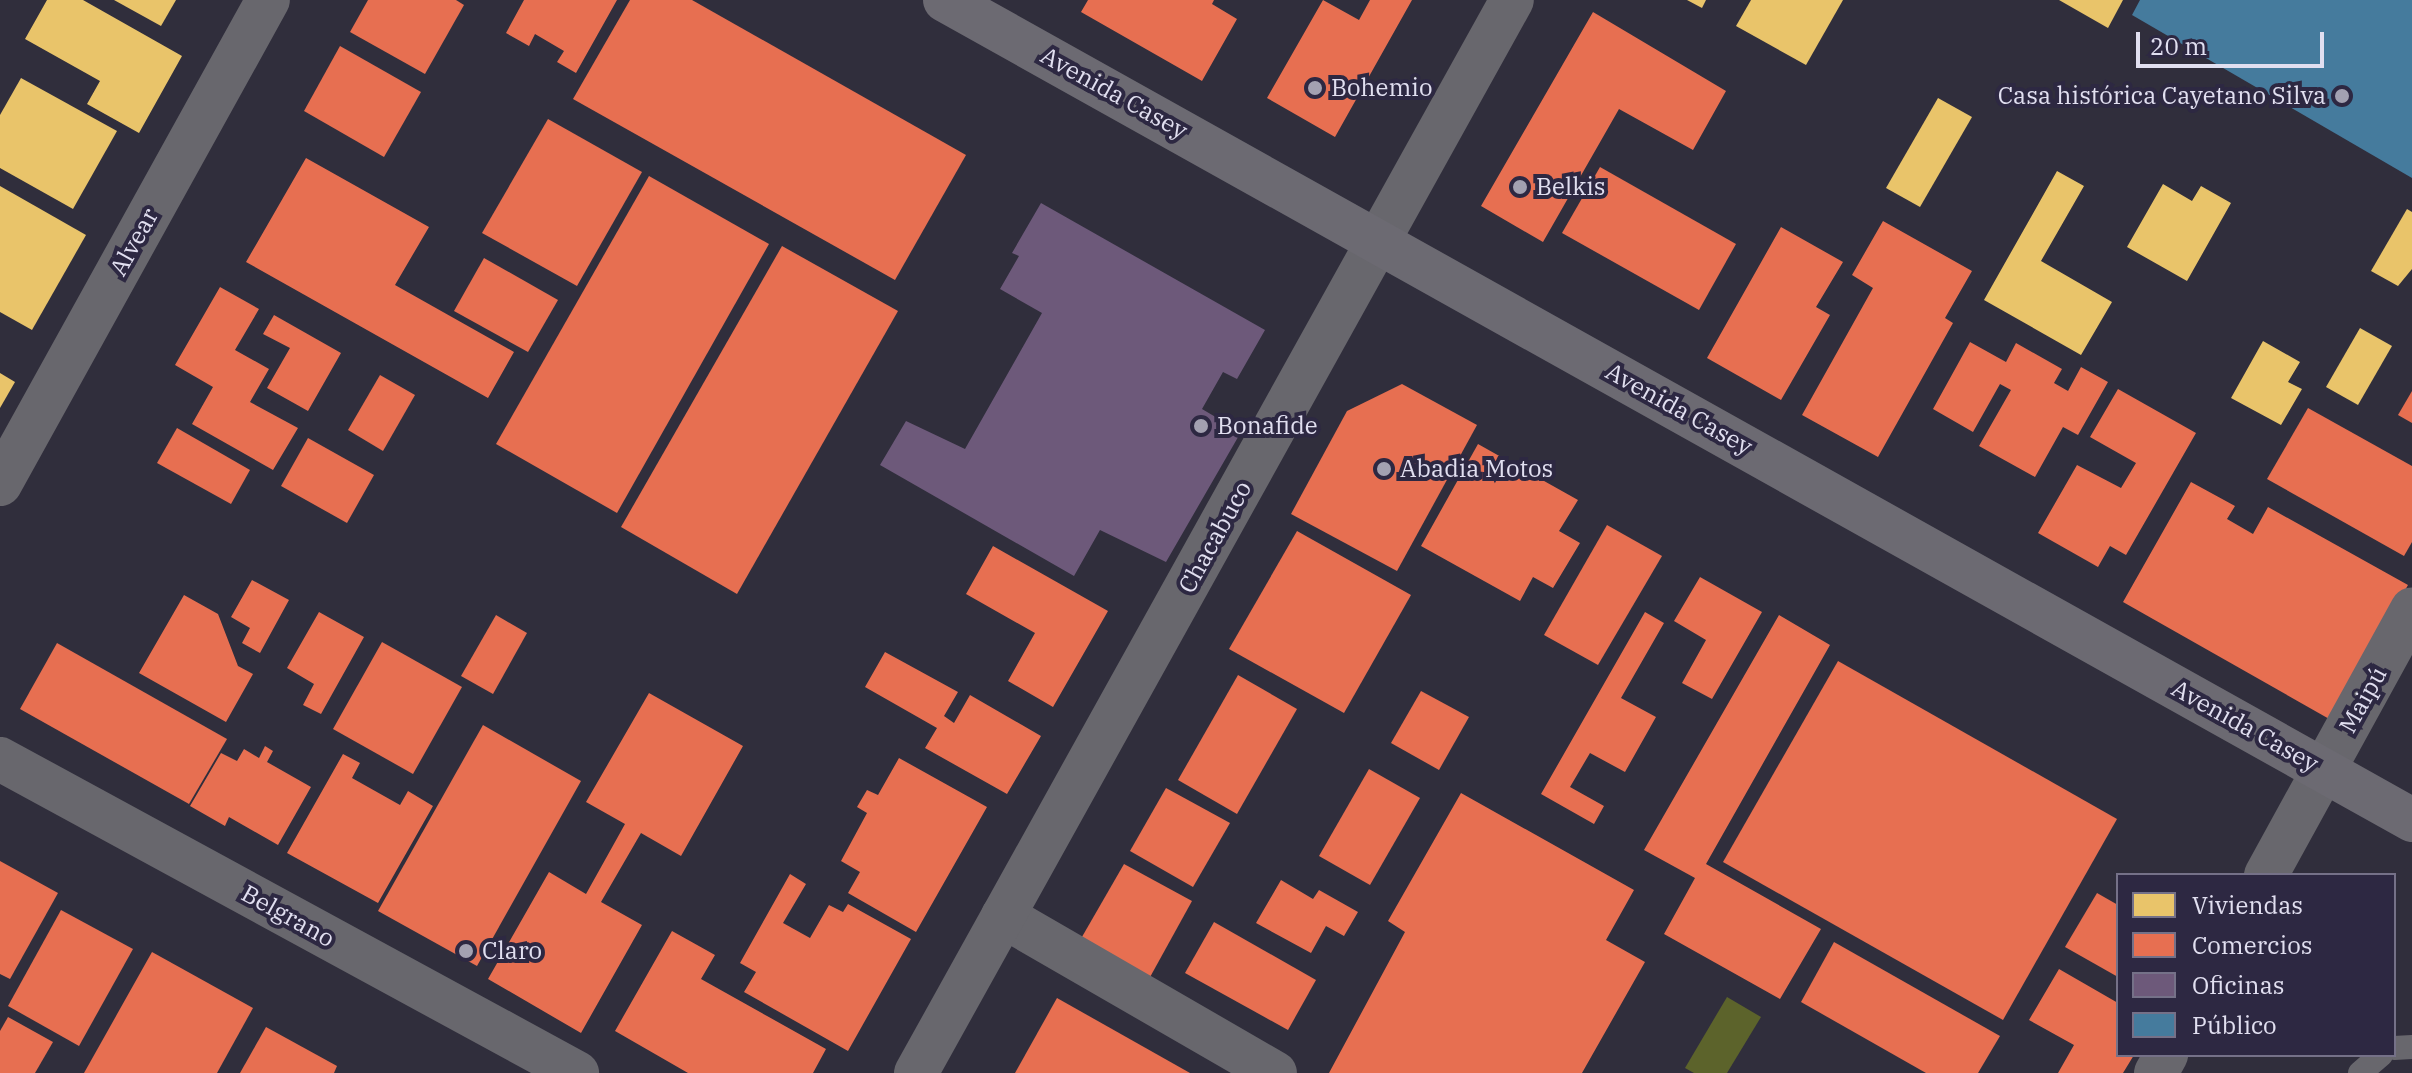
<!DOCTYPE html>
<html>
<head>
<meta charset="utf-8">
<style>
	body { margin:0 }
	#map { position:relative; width:2412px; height:1073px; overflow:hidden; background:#302e3c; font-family:"IBM Plex Serif",serif }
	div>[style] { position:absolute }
	.water>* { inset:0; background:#5c632b }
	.homes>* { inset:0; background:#e9c46a }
	.shops>* { inset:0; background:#e76f51 }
	.offices>* { inset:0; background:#6d597a }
	.public>* { inset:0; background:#457b9d }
	.service>* { height:24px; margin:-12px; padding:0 12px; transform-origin:12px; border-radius:12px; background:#68676d }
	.minor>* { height:44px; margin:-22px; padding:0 22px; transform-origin:22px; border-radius:22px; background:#68676d }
	.secondary>* { height:44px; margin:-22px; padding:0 22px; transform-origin:22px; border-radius:22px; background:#6c6a72 }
	.dots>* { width:22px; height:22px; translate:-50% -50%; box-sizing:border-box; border:4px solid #2d2842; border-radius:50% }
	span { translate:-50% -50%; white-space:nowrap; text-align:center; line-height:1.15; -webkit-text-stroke:8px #2d2842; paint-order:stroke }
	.poi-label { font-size:24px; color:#e1dff0 }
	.left { translate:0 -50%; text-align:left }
	.right { translate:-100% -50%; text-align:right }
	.street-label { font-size:24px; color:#e1dff0 }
	.legend { position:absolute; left:2116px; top:873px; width:280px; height:184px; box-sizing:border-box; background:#2d2842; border:2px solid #757188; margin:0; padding:10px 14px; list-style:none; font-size:24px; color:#e1dff0 }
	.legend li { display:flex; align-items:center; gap:16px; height:40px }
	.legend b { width:40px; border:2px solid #757188 }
	.scale { position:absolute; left:2136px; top:32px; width:188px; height:36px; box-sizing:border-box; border:4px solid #e1dff0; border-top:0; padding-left:10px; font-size:24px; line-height:28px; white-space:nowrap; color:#e1dff0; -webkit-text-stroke:6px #2d2842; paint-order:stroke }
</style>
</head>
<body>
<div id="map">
	<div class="water">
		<div style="clip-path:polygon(1727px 997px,1761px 1017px,1727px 1073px,1694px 1073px,1685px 1068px)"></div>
	</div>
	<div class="homes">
		<div style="clip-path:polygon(47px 0,83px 0,182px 56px,139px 133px,87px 104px,100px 81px,25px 39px)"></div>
		<div style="clip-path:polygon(114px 0,176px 0,161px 26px)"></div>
		<div style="clip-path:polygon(1687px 0,1706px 0,1702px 8px)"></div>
		<div style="clip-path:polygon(1751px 0,1843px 0,1806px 65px,1736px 26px)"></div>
		<div style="clip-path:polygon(2059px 0,2123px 0,2108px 28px)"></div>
		<div style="clip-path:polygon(21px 78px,117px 131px,73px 209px,0 168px,0 115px)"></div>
		<div style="clip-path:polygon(1938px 98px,1972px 117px,1920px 207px,1886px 188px)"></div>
		<div style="clip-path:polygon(2057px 171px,2084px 186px,2041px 261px,2112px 302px,2081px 355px,1984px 300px)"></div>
		<div style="clip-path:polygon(2163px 184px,2192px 201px,2201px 186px,2231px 203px,2187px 281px,2127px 247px)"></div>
		<div style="clip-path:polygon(0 186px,86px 235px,32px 330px,0 312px)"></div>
		<div style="clip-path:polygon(2407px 209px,2412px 212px,2412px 269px,2398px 286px,2371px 271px)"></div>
		<div style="clip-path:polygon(2360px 328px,2392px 346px,2358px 405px,2326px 387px)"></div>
		<div style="clip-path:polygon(2263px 341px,2300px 362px,2288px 382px,2302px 389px,2281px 425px,2231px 398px)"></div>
		<div style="clip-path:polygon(0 373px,15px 382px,0 408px)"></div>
	</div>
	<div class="shops">
		<div style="clip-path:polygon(368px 0,456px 0,464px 5px,425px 74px,350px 32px)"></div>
		<div style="clip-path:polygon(524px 0,617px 0,576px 73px,557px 62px,564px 51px,535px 34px,529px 46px,506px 33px)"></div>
		<div style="clip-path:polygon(630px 0,692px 0,966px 155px,895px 280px,573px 99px)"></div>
		<div style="clip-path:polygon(1088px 0,1214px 0,1212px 4px,1237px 19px,1202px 81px,1081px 12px)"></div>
		<div style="clip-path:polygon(1323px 0,1359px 20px,1370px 0,1412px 0,1335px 137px,1267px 98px)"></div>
		<div style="clip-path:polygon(1593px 12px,1726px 91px,1693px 150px,1619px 109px,1543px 242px,1481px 206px)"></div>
		<div style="clip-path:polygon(340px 46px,421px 92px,384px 157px,304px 111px)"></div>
		<div style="clip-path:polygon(548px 119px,642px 172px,577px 286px,482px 233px)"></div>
		<div style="clip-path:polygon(306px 158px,429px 227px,395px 285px,514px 352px,488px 398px,246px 262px)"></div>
		<div style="clip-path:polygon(1600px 167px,1736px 244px,1699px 310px,1562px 233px)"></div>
		<div style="clip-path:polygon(649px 176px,769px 244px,617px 513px,496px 444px)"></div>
		<div style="clip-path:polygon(1883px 221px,1972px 271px,1945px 318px,1953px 323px,1878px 457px,1802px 415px,1873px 288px,1852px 275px)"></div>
		<div style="clip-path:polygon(1781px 227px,1843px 262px,1816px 307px,1830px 315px,1781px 400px,1707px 358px)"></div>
		<div style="clip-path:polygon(782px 246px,898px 311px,737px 594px,621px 527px)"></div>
		<div style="clip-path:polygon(484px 258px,558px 300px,528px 352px,454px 311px)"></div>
		<div style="clip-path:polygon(220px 287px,259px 309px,235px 350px,269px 369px,250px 402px,298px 428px,273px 470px,192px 424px,213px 387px,175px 365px)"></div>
		<div style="clip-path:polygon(274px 315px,341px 353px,308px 411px,267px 388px,290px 348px,263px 334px)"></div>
		<div style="clip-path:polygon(1970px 342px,2006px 362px,2016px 343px,2062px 369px,2054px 383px,2068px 391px,2081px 367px,2108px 382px,2078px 435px,2063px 427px,2035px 477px,1979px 446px,2011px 390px,2000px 384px,1973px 432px,1933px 409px)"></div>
		<div style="clip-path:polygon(380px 375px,415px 395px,383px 451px,348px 430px)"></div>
		<div style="clip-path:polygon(1402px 384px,1477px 425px,1397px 571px,1291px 514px,1347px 411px)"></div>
		<div style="clip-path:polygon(2118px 389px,2196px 433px,2126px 555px,2110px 546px,2098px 567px,2038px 533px,2077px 465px,2121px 488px,2136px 463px,2090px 437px)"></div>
		<div style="clip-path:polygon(2412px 391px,2412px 423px,2398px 415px)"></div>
		<div style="clip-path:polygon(2308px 408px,2412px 466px,2412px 542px,2404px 556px,2267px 479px)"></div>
		<div style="clip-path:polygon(177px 428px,250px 470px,231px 504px,157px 463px)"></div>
		<div style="clip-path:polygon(308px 438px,374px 475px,347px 523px,281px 486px)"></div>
		<div style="clip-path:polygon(1478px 444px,1578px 500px,1559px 531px,1580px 543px,1553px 588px,1533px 577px,1520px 601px,1421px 546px)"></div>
		<div style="clip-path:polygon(2191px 482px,2235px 506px,2227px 519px,2253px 534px,2268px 507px,2408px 585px,2331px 720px,2123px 602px)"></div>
		<div style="clip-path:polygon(1607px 525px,1662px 556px,1598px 665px,1544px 635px)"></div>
		<div style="clip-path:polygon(1297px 531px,1411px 595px,1344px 713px,1229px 649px)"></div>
		<div style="clip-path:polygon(993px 546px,1108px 611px,1053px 707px,1008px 681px,1035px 633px,966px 594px)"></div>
		<div style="clip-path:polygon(1700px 577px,1762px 612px,1712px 699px,1682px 683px,1706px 640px,1674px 621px)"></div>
		<div style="clip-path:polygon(252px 580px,289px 600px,260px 653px,242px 643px,250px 628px,231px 617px)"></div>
		<div style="clip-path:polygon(184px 595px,218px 614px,238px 666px,253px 674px,226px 722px,139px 673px)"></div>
		<div style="clip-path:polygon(319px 612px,364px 637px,321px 714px,303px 705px,314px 684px,287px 668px)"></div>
		<div style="clip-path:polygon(1645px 612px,1664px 623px,1621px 698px,1656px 717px,1625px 772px,1590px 753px,1570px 787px,1604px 806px,1594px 824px,1541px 794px)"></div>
		<div style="clip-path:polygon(496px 615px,527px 633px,493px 694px,461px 676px)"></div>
		<div style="clip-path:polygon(1779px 615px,1830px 645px,1706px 864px,1821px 929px,1780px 999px,1664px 934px,1695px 878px,1644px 850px)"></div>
		<div style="clip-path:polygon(382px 642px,462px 687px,413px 774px,333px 729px)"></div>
		<div style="clip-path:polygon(57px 643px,227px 739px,189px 804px,20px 709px)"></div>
		<div style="clip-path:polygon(885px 652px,958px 692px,944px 716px,954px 723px,970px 695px,1041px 736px,1007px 794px,925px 748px,937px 728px,865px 687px)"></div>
		<div style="clip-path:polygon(1838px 661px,2117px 819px,2003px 1020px,1723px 862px)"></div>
		<div style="clip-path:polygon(1238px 675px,1297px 709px,1237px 814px,1178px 780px)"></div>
		<div style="clip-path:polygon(1421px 691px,1469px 717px,1439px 770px,1391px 743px)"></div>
		<div style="clip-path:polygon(649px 693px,743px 746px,681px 856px,641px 833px,601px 902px,642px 925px,581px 1033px,488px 979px,549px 872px,586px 894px,615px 842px,625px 824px,586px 802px)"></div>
		<div style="clip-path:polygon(483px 725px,581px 781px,477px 966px,378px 911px)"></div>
		<div style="clip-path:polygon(265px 746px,273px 751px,267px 762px,311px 787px,278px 845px,229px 817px,225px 826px,190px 806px,221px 753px,237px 761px,244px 749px,259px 758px)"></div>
		<div style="clip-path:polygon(343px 754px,360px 763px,352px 778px,400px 805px,408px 791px,433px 806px,378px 903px,287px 853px)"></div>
		<div style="clip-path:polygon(899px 758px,987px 807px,916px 932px,848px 893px,860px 872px,841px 861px,867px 813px,857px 807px,867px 790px,878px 795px)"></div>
		<div style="clip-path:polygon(1369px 769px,1420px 798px,1370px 885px,1319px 856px)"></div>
		<div style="clip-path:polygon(1166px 788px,1230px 823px,1193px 887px,1130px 851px)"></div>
		<div style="clip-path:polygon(1461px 793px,1634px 890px,1606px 940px,1645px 962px,1582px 1073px,1329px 1073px,1405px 932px,1388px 921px)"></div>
		<div style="clip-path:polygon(0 861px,58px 893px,10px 979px,0 974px)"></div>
		<div style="clip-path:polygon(1124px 864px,1192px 901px,1144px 988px,1075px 949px)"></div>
		<div style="clip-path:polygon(790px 874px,806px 884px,783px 923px,810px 938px,829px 905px,843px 912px,848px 904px,911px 939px,848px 1051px,744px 992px,756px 972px,740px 963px)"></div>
		<div style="clip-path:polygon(1281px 880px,1313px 899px,1319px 890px,1358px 912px,1344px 936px,1326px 926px,1311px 953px,1256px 923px)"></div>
		<div style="clip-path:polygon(2097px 893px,2118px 905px,2118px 977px,2065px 947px)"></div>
		<div style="clip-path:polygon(61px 910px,133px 949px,79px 1046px,8px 1006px)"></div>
		<div style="clip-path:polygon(1214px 922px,1316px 980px,1288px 1030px,1185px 973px)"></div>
		<div style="clip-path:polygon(672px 931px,715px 955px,701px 979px,826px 1049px,813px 1073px,688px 1073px,615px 1031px)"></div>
		<div style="clip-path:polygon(1834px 942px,2000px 1036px,1978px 1073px,1926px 1073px,1801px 1002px)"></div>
		<div style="clip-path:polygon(152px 952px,253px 1008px,217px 1073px,84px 1073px)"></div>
		<div style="clip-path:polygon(2059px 969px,2118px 1003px,2118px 1055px,2134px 1055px,2123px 1073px,2058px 1073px,2074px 1045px,2029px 1020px)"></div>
		<div style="clip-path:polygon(1057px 998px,1190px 1073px,1015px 1073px)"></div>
		<div style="clip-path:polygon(8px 1017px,53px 1042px,35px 1073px,0 1073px,0 1031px)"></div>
		<div style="clip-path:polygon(266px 1027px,337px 1066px,334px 1073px,240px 1073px)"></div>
	</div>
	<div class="offices">
		<div style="clip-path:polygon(1041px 203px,1265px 330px,1237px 379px,1223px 372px,1202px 409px,1241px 432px,1166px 562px,1100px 530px,1074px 576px,880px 465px,906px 421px,965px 449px,1042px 313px,1000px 289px,1019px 256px,1012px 253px)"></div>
	</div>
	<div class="public">
		<div style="clip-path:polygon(2140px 0,2412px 0,2412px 178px,2132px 15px)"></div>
	</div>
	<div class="service">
		<div style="left:2394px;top:1048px;width:18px;rotate:-3deg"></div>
		<div style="left:2360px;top:1073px;width:28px;rotate:-41deg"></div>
	</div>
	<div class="minor">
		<div style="left:0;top:484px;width:553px;rotate:-61.03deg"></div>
		<div style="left:0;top:759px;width:657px;rotate:28.55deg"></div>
		<div style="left:2266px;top:875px;width:303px;rotate:-61.2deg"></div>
		<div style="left:1003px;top:916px;width:314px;rotate:30deg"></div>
		<div style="left:916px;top:1073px;width:1227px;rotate:-60.95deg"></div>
		<div style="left:2156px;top:1073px;width:21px;rotate:-61deg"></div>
	</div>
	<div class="secondary">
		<div style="left:945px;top:0;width:1681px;rotate:29.2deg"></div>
	</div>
	<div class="dots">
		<div style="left:1315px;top:88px;background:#a3a1b1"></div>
		<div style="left:2342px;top:96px;background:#a3a1b1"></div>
		<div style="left:1520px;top:187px;background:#a3a1b1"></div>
		<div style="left:1201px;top:426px;background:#a3a1b1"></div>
		<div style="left:1384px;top:469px;background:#a3a1b1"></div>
		<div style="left:466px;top:951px;background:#a3a1b1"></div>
	</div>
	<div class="poi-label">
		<span class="left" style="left:1331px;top:88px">Bohemio</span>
		<span class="right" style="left:2326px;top:96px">Casa histórica Cayetano Silva</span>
		<span class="left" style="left:1536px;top:187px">Belkis</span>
		<span class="left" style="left:1217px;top:426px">Bonafide</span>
		<span class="left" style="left:1400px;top:469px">Abadia Motos</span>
		<span class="left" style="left:482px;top:951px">Claro</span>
	</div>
	<div class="street-label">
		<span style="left:1114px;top:93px;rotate:29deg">Avenida Casey</span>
		<span style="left:134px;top:242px;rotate:-61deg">Alvear</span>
		<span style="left:1679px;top:409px;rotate:29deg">Avenida Casey</span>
		<span style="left:1215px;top:537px;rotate:-61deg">Chacabuco</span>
		<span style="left:2363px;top:700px;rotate:-61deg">Maipú</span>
		<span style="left:2245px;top:726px;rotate:29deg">Avenida Casey</span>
		<span style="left:288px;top:916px;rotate:29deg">Belgrano</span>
	</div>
	<ul class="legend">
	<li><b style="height:22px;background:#e9c46a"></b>Viviendas</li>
	<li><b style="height:22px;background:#e76f51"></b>Comercios</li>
	<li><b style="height:22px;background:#6d597a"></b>Oficinas</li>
	<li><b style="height:22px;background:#457b9d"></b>Público</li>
	</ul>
	<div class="scale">20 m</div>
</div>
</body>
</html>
